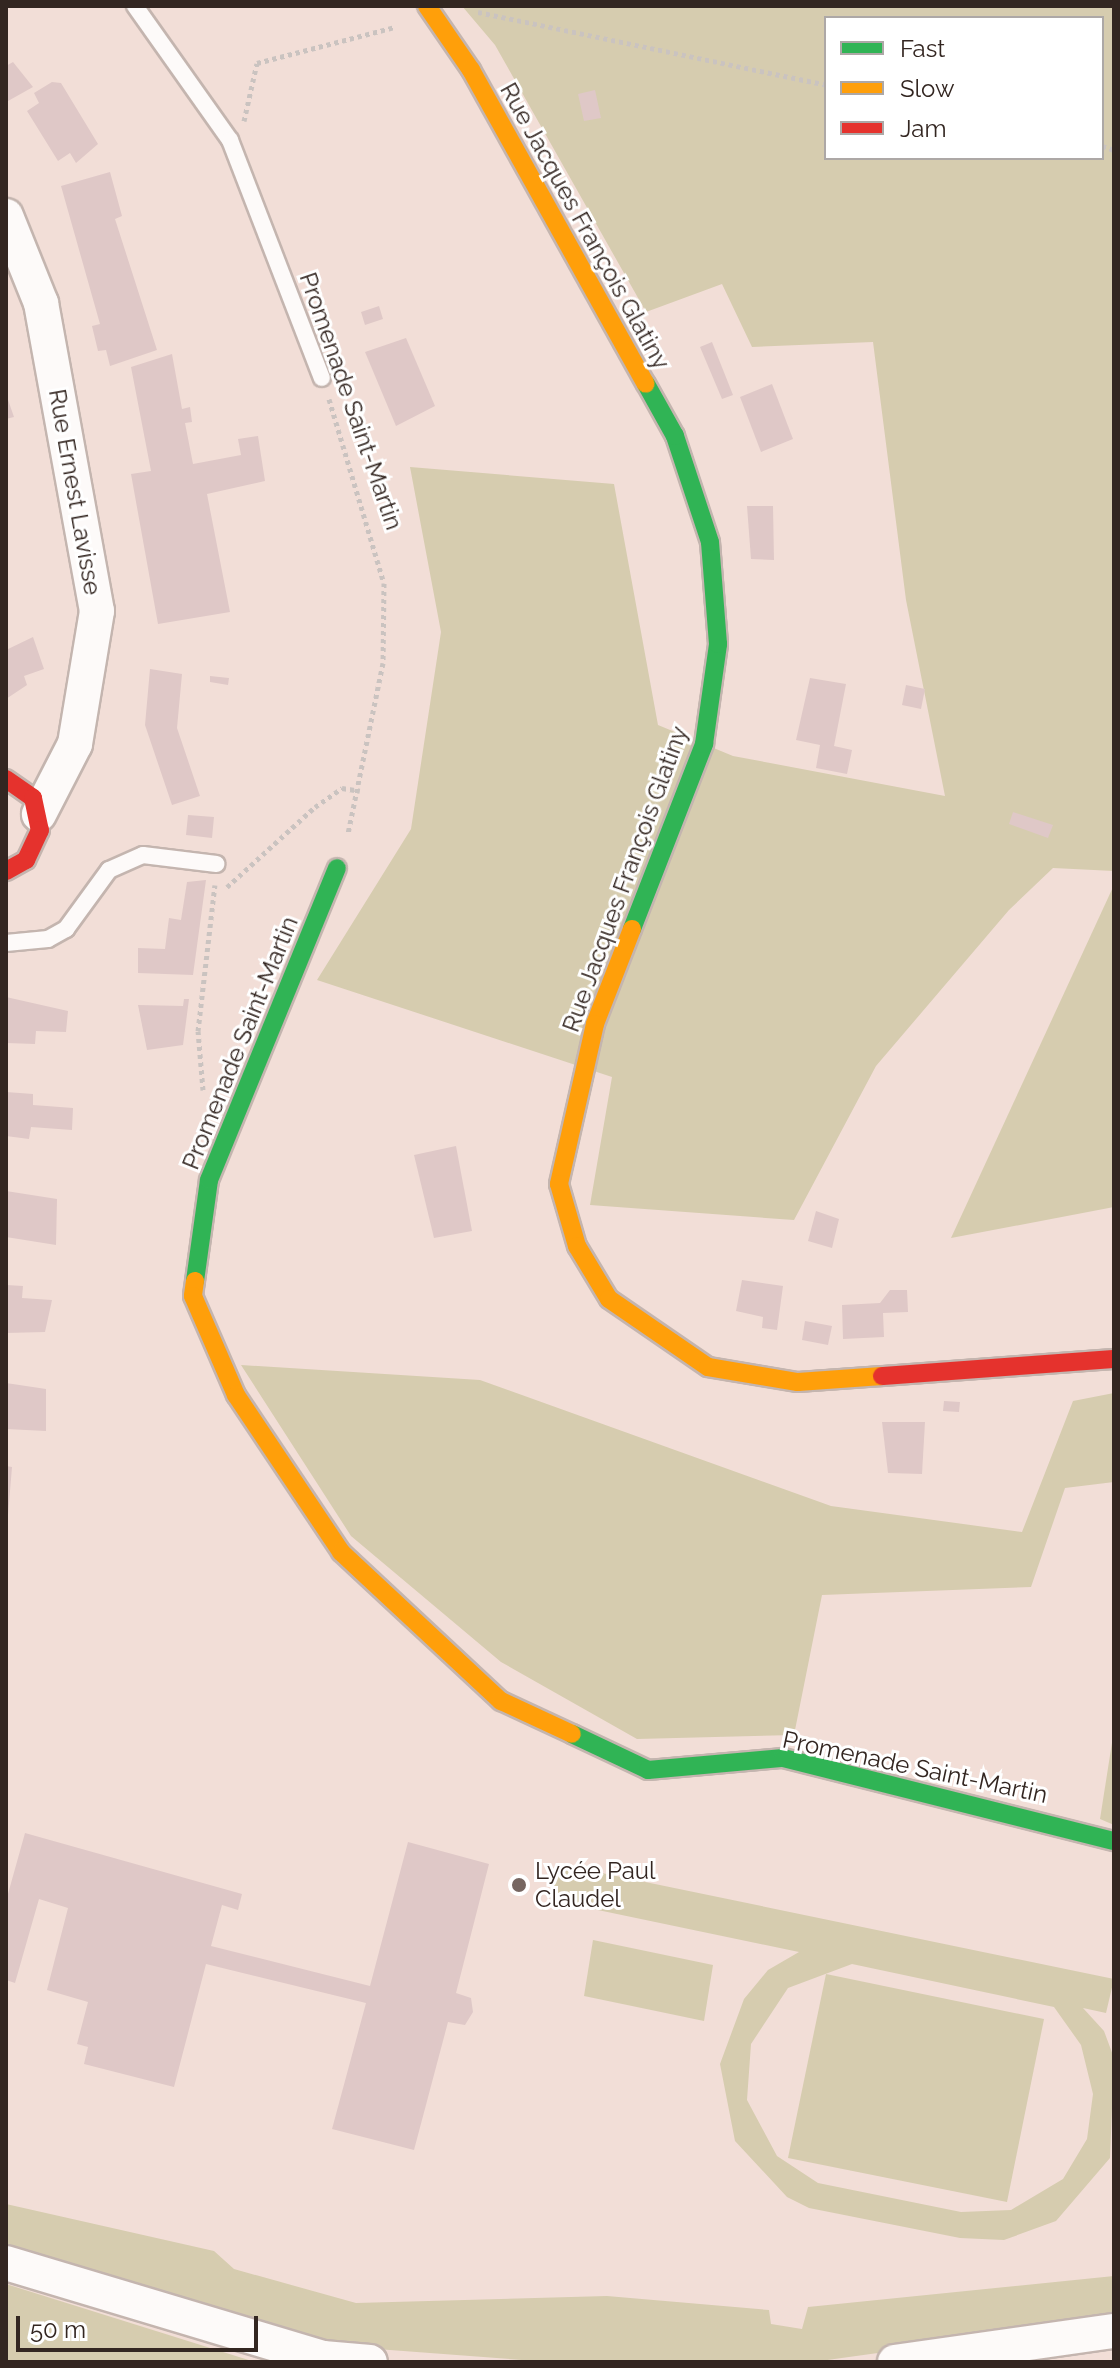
<!DOCTYPE html>
<html>
<head>
<meta charset="utf-8">
<style>
	body { margin:0 }
	#map { position:relative; width:1120px; height:2368px; overflow:hidden; background:#f2ded7; font-family:Raleway,sans-serif }
	div>[style] { position:absolute }
	.green>* { inset:0; background:#d6ccaf }
	.building>* { inset:0; background:#dfc8c7 }
	.path>* { height:5px; margin-top:-2.5px; transform-origin:0; background:repeating-linear-gradient(90deg,#cac3c0 0 4px,transparent 0 8px) }
	.roads { filter:drop-shadow(2px 0 #c4b5af) drop-shadow(-2px 0 #c4b5af) drop-shadow(0 2px #c4b5af) drop-shadow(0 -2px #c4b5af) }
	.lane>* { height:16px; margin:-8px; padding:0 8px; transform-origin:8px; border-radius:8px; background:#fdfaf9 }
	.street>* { height:34px; margin:-17px; padding:0 17px; transform-origin:17px; border-radius:17px; background:#fdfaf9 }
	.fast>* { height:18px; margin:-9px; padding:0 9px; transform-origin:9px; border-radius:9px; background:#30b455 }
	.slow>* { height:18px; margin:-9px; padding:0 9px; transform-origin:9px; border-radius:9px; background:#ff9f0a }
	.jam>* { height:18px; margin:-9px; padding:0 9px; transform-origin:9px; border-radius:9px; background:#e5322d }
	.dots>* { width:22px; height:22px; translate:-50% -50%; box-sizing:border-box; border:4px solid #fff; border-radius:50% }
	span { translate:-50% -50%; white-space:nowrap; text-align:center; line-height:1.15; -webkit-text-stroke:6px #fff; paint-order:stroke }
	.street-label { font-size:24px; color:#332621 }
	.poi-label { font-size:24px; color:#332621 }
	.left { translate:0 -50%; text-align:left }
	.frame { position:absolute; inset:0; border:8px solid #332621; pointer-events:none }
	.legend { position:absolute; left:824px; top:16px; width:280px; height:144px; box-sizing:border-box; background:#fff; border:2px solid #ada8a6; margin:0; padding:10px 14px; list-style:none; font-size:24px; color:#332621 }
	.legend li { display:flex; align-items:center; gap:16px; height:40px }
	.legend b { width:40px; border:2px solid #ada8a6 }
	.scale { position:absolute; left:16px; top:2316px; width:242px; height:36px; box-sizing:border-box; border:4px solid #332621; border-top:0; padding-left:10px; font-size:24px; line-height:28px; white-space:nowrap; color:#332621; -webkit-text-stroke:6px #fff; paint-order:stroke }
</style>
</head>
<body>
<div id="map">
	<div class="green">
		<div style="clip-path:polygon(evenodd,462px 6px,1114px 6px,1114px 871px,1053px 868px,1009px 910px,876px 1066px,794px 1220px,590px 1205px,612px 1077px,317px 980px,411px 829px,441px 632px,410px 467px,614px 484px,658px 725px,733px 756px,945px 796px,906px 600px,873px 342px,752px 347px,722px 284px,646px 312px,495px 45px,462px 6px,826px 18px,1102px 18px,1102px 158px,826px 158px,826px 18px)"></div>
		<div style="clip-path:polygon(1114px 885px,1114px 1207px,951px 1238px)"></div>
		<div style="clip-path:polygon(241px 1365px,480px 1380px,831px 1506px,1022px 1532px,1073px 1401px,1114px 1393px,1114px 1482px,1065px 1488px,1031px 1587px,822px 1595px,794px 1735px,637px 1739px,501px 1662px,351px 1536px)"></div>
		<div style="clip-path:polygon(1114px 1730px,1114px 1825px,1100px 1819px)"></div>
		<div style="clip-path:polygon(evenodd,558px 1864px,1114px 1979px,1106px 2013px,1083px 2008px,1104px 2031px,1114px 2058px,1110px 2158px,1056px 2221px,1004px 2240px,960px 2238px,809px 2208px,787px 2197px,735px 2141px,720px 2064px,744px 1999px,768px 1970px,799px 1952px,550px 1900px,558px 1864px,852px 1964px,1054px 2007px,1081px 2045px,1093px 2094px,1087px 2139px,1063px 2179px,1011px 2210px,961px 2212px,818px 2183px,777px 2156px,747px 2100px,751px 2044px,788px 1988px,852px 1964px)"></div>
		<div style="clip-path:polygon(593px 1940px,713px 1965px,704px 2021px,584px 1996px)"></div>
		<div style="clip-path:polygon(826px 1974px,1044px 2019px,1007px 2202px,788px 2158px)"></div>
		<div style="clip-path:polygon(6px 2204px,214px 2251px,234px 2269px,356px 2303px,607px 2296px,769px 2310px,771px 2324px,802px 2329px,808px 2307px,1114px 2276px,1114px 2320px,813px 2362px,549px 2362px,310px 2344px,6px 2251px)"></div>
		<div style="clip-path:polygon(6px 2284px,255px 2362px,6px 2362px)"></div>
	</div>
	<div class="building">
		<div style="clip-path:polygon(13px 62px,33px 87px,8px 101px,6px 66px)"></div>
		<div style="clip-path:polygon(52px 82px,61px 83px,98px 144px,76px 163px,70px 153px,58px 161px,27px 111px,39px 103px,34px 93px)"></div>
		<div style="clip-path:polygon(595px 90px,601px 118px,584px 121px,578px 94px)"></div>
		<div style="clip-path:polygon(110px 172px,122px 216px,115px 219px,157px 350px,110px 366px,106px 350px,98px 351px,92px 326px,100px 324px,61px 186px)"></div>
		<div style="clip-path:polygon(379px 306px,383px 319px,365px 325px,361px 312px)"></div>
		<div style="clip-path:polygon(406px 338px,435px 406px,396px 426px,365px 352px)"></div>
		<div style="clip-path:polygon(712px 342px,733px 395px,722px 399px,700px 347px)"></div>
		<div style="clip-path:polygon(172px 354px,182px 409px,190px 407px,192px 422px,185px 423px,193px 464px,241px 455px,238px 439px,258px 436px,265px 481px,207px 494px,230px 612px,158px 624px,131px 474px,151px 471px,131px 367px)"></div>
		<div style="clip-path:polygon(772px 384px,793px 439px,761px 452px,740px 397px)"></div>
		<div style="clip-path:polygon(6px 394px,14px 417px,6px 419px)"></div>
		<div style="clip-path:polygon(747px 506px,773px 506px,774px 560px,751px 559px)"></div>
		<div style="clip-path:polygon(33px 637px,44px 669px,24px 676px,27px 685px,6px 699px,6px 650px)"></div>
		<div style="clip-path:polygon(150px 669px,182px 674px,177px 728px,200px 796px,172px 805px,145px 725px)"></div>
		<div style="clip-path:polygon(210px 676px,229px 678px,228px 685px,210px 682px)"></div>
		<div style="clip-path:polygon(810px 678px,846px 684px,834px 746px,852px 750px,847px 774px,816px 768px,820px 745px,796px 740px)"></div>
		<div style="clip-path:polygon(906px 685px,925px 689px,921px 709px,902px 705px)"></div>
		<div style="clip-path:polygon(1013px 812px,1053px 825px,1048px 838px,1009px 824px)"></div>
		<div style="clip-path:polygon(188px 815px,214px 817px,212px 838px,186px 835px)"></div>
		<div style="clip-path:polygon(206px 880px,193px 975px,138px 973px,138px 948px,165px 949px,169px 918px,181px 920px,187px 882px)"></div>
		<div style="clip-path:polygon(6px 997px,68px 1011px,66px 1032px,36px 1031px,35px 1044px,6px 1043px)"></div>
		<div style="clip-path:polygon(184px 999px,189px 999px,183px 1045px,147px 1050px,138px 1005px,183px 1006px)"></div>
		<div style="clip-path:polygon(6px 1092px,33px 1094px,33px 1105px,73px 1108px,72px 1130px,31px 1127px,29px 1139px,6px 1136px)"></div>
		<div style="clip-path:polygon(456px 1146px,472px 1231px,434px 1238px,414px 1155px)"></div>
		<div style="clip-path:polygon(6px 1191px,57px 1199px,56px 1245px,6px 1237px)"></div>
		<div style="clip-path:polygon(816px 1211px,839px 1219px,832px 1248px,808px 1241px)"></div>
		<div style="clip-path:polygon(742px 1280px,783px 1286px,777px 1330px,762px 1328px,763px 1317px,736px 1311px)"></div>
		<div style="clip-path:polygon(6px 1285px,23px 1286px,22px 1298px,52px 1300px,45px 1332px,6px 1333px)"></div>
		<div style="clip-path:polygon(890px 1290px,907px 1290px,908px 1312px,883px 1313px,884px 1337px,843px 1339px,842px 1305px,880px 1303px)"></div>
		<div style="clip-path:polygon(805px 1321px,832px 1326px,828px 1345px,802px 1340px)"></div>
		<div style="clip-path:polygon(6px 1383px,46px 1389px,46px 1431px,6px 1429px)"></div>
		<div style="clip-path:polygon(944px 1401px,960px 1402px,959px 1412px,943px 1411px)"></div>
		<div style="clip-path:polygon(882px 1422px,925px 1422px,922px 1474px,888px 1473px)"></div>
		<div style="clip-path:polygon(6px 1466px,12px 1467px,8px 1515px,6px 1514px)"></div>
		<div style="clip-path:polygon(25px 1833px,242px 1894px,238px 1910px,222px 1905px,211px 1946px,370px 1986px,408px 1842px,489px 1864px,456px 1993px,471px 1998px,473px 2012px,465px 2025px,448px 2022px,414px 2150px,332px 2129px,366px 2003px,206px 1964px,174px 2087px,84px 2064px,88px 2047px,77px 2044px,88px 2002px,47px 1990px,68px 1908px,39px 1899px,15px 1983px,6px 1980px,6px 1901px)"></div>
	</div>
	<div class="path">
		<div style="left:478px;top:12px;width:356px;rotate:11.8deg"></div>
		<div style="left:244px;top:121px;width:59px;rotate:-77.4deg"></div>
		<div style="left:257px;top:63px;width:143px;rotate:-14.6deg"></div>
		<div style="left:1102px;top:146px;width:13px;rotate:18deg"></div>
		<div style="left:329px;top:399px;width:192px;rotate:73.4deg"></div>
		<div style="left:384px;top:583px;width:80px;rotate:90.7deg"></div>
		<div style="left:383px;top:663px;width:174px;rotate:101.6deg"></div>
		<div style="left:227px;top:887px;width:119px;rotate:-42.3deg"></div>
		<div style="left:315px;top:807px;width:33px;rotate:-35deg"></div>
		<div style="left:342px;top:788px;width:18px;rotate:9deg"></div>
		<div style="left:203px;top:1090px;width:59px;rotate:-94.8deg"></div>
		<div style="left:198px;top:1031px;width:147px;rotate:-83.4deg"></div>
	</div>
	<div class="roads">
		<div class="lane">
			<div style="left:135px;top:6px;width:164px;rotate:54.7deg"></div>
			<div style="left:230px;top:140px;width:255px;rotate:68.9deg"></div>
			<div style="left:6px;top:943px;width:42px;rotate:-5.4deg"></div>
			<div style="left:48px;top:939px;width:21px;rotate:-29deg"></div>
			<div style="left:66px;top:929px;width:73px;rotate:-53.9deg"></div>
			<div style="left:109px;top:870px;width:37px;rotate:-24deg"></div>
			<div style="left:143px;top:855px;width:74px;rotate:7deg"></div>
		</div>
		<div class="street">
			<div style="left:6px;top:216px;width:94px;rotate:68.1deg"></div>
			<div style="left:41px;top:303px;width:313px;rotate:79.7deg"></div>
			<div style="left:97px;top:611px;width:135px;rotate:99.4deg"></div>
			<div style="left:75px;top:744px;width:79px;rotate:117.2deg"></div>
			<div style="left:6px;top:2263px;width:331px;rotate:16.7deg"></div>
			<div style="left:323px;top:2358px;width:47px;rotate:4.9deg"></div>
			<div style="left:895px;top:2362px;width:221px;rotate:-8.1deg"></div>
		</div>
		<div class="fast">
			<div style="left:632px;top:929px;width:199px;rotate:-68.7deg"></div>
			<div style="left:704px;top:744px;width:101px;rotate:-82deg"></div>
			<div style="left:718px;top:644px;width:102px;rotate:-94.5deg"></div>
			<div style="left:710px;top:542px;width:112px;rotate:-108.3deg"></div>
			<div style="left:675px;top:436px;width:60px;rotate:-119.1deg"></div>
			<div style="left:195px;top:1281px;width:102px;rotate:-82.1deg"></div>
			<div style="left:209px;top:1180px;width:337px;rotate:-67.7deg"></div>
			<div style="left:572px;top:1734px;width:84px;rotate:25.3deg"></div>
			<div style="left:648px;top:1770px;width:136px;rotate:-5.1deg"></div>
			<div style="left:783px;top:1758px;width:341px;rotate:14.1deg"></div>
		</div>
		<div class="slow">
			<div style="left:427px;top:6px;width:78px;rotate:55.5deg"></div>
			<div style="left:471px;top:70px;width:359px;rotate:60.9deg"></div>
			<div style="left:632px;top:929px;width:102px;rotate:111.3deg"></div>
			<div style="left:595px;top:1024px;width:164px;rotate:102.7deg"></div>
			<div style="left:559px;top:1184px;width:65px;rotate:73.8deg"></div>
			<div style="left:577px;top:1246px;width:62px;rotate:58.9deg"></div>
			<div style="left:609px;top:1299px;width:120px;rotate:34.5deg"></div>
			<div style="left:708px;top:1367px;width:91px;rotate:9.5deg"></div>
			<div style="left:798px;top:1382px;width:84px;rotate:-4.1deg"></div>
			<div style="left:195px;top:1281px;width:15px;rotate:98deg"></div>
			<div style="left:193px;top:1296px;width:108px;rotate:66.5deg"></div>
			<div style="left:236px;top:1395px;width:189px;rotate:56.2deg"></div>
			<div style="left:341px;top:1552px;width:219px;rotate:43deg"></div>
			<div style="left:501px;top:1701px;width:78px;rotate:24.9deg"></div>
		</div>
		<div class="jam">
			<div style="left:6px;top:779px;width:33px;rotate:35deg"></div>
			<div style="left:33px;top:798px;width:33px;rotate:78deg"></div>
			<div style="left:40px;top:830px;width:33px;rotate:115deg"></div>
			<div style="left:26px;top:860px;width:23px;rotate:151deg"></div>
			<div style="left:882px;top:1376px;width:233px;rotate:-4.2deg"></div>
		</div>
	</div>
	<div class="dots">
		<div style="left:519px;top:1885px;background:#766661"></div>
	</div>
	<div class="street-label">
		<span style="left:585px;top:226px;rotate:61deg">Rue Jacques François Glatiny</span>
		<span style="left:351px;top:401px;rotate:71deg">Promenade Saint-Martin</span>
		<span style="left:75px;top:492px;rotate:80deg">Rue Ernest Lavisse</span>
		<span style="left:625px;top:879px;rotate:-70deg">Rue Jacques François Glatiny</span>
		<span style="left:240px;top:1043px;rotate:-68deg">Promenade Saint-Martin</span>
		<span style="left:915px;top:1767px;rotate:12deg">Promenade Saint-Martin</span>
	</div>
	<div class="poi-label">
		<span class="left" style="left:535px;top:1885px">Lycée Paul<br>Claudel</span>
	</div>
	<div class="frame"></div>
	<ul class="legend">
	<li><b style="height:10px;background:#30b455"></b>Fast</li>
	<li><b style="height:10px;background:#ff9f0a"></b>Slow</li>
	<li><b style="height:10px;background:#e5322d"></b>Jam</li>
	</ul>
	<div class="scale">50 m</div>
</div>
</body>
</html>
